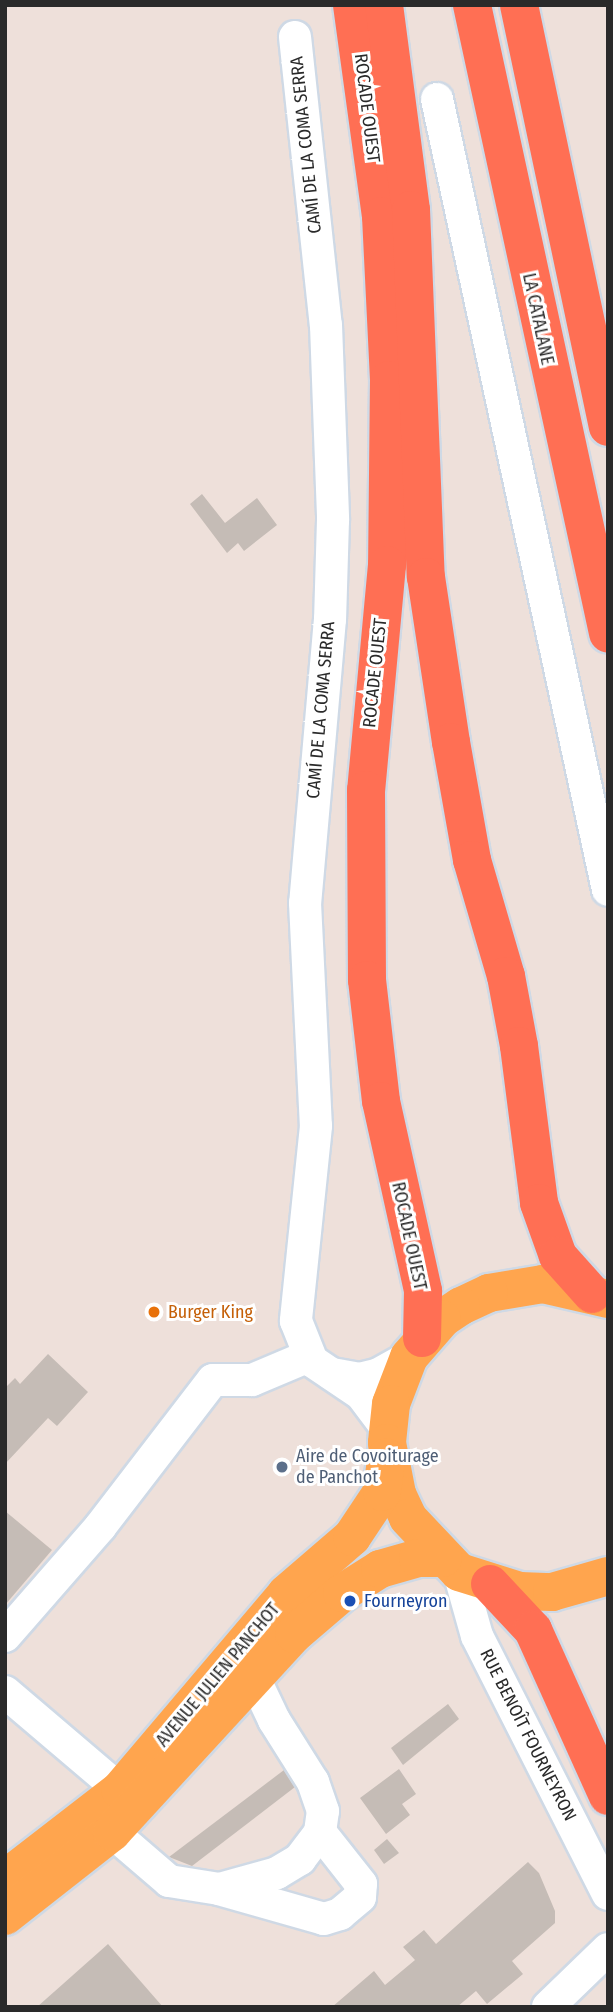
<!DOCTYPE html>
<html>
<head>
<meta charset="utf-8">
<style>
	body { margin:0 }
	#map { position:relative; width:613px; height:2012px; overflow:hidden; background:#eee0da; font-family:"Fira Sans Condensed",sans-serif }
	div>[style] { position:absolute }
	.building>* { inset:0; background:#c5bcb6 }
	.roads { filter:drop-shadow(2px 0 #cfd9e5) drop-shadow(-2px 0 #cfd9e5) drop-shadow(0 2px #cfd9e5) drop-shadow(0 -2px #cfd9e5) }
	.minor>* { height:32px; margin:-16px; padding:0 16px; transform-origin:16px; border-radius:16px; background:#fff }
	.major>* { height:38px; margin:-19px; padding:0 19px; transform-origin:19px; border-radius:19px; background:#ffa54e }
	.highway>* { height:38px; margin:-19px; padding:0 19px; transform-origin:19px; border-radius:19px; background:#ff6f54 }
	.dots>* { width:19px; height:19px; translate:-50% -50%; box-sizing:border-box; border:4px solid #fff; border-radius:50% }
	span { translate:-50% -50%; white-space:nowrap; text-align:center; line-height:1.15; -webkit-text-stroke:6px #fff; paint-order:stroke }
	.street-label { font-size:18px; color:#2a2a2a }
	.food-label { font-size:18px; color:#c56008 }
	.left { translate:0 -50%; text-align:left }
	.service-label { font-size:18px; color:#4e5e75 }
	.transit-label { font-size:18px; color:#164399 }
	.frame { position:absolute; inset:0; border:7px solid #2a2a2a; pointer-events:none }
</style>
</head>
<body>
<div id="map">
	<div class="building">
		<div style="clip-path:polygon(202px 494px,225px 523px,257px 498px,277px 525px,244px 551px,238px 543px,227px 553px,190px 504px)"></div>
		<div style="clip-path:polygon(48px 1354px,88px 1392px,57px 1426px,48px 1418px,5px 1464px,5px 1388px,15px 1378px,20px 1384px)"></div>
		<div style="clip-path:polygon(5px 1511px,52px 1550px,5px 1605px)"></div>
		<div style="clip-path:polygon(448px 1704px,459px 1719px,403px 1765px,391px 1748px)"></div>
		<div style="clip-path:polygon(399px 1769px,416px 1794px,402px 1804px,410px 1815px,386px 1834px,360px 1798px)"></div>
		<div style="clip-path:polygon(284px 1770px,295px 1787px,192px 1866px,169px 1857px)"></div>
		<div style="clip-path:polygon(387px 1839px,399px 1853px,384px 1864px,374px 1850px)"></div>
		<div style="clip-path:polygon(528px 1862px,539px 1873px,555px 1911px,555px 1923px,512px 1961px,523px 1974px,487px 2004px,476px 1991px,457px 2007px,332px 2007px,374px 1971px,385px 1985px,415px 1960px,403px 1947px,424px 1930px,436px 1944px)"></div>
		<div style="clip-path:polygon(108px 1944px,163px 2007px,37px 2007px)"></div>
	</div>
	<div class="roads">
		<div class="minor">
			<div style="left:295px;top:37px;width:290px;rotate:83.9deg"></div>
			<div style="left:326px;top:325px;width:195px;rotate:87.9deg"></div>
			<div style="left:333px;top:520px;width:99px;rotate:91.7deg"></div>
			<div style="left:330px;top:619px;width:285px;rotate:95deg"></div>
			<div style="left:305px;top:903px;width:223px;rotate:87.2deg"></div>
			<div style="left:316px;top:1126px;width:196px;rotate:95.9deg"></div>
			<div style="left:296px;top:1321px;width:43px;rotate:68.2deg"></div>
			<div style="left:312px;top:1361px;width:59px;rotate:34deg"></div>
			<div style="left:361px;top:1394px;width:45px;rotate:53.1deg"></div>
			<div style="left:437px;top:99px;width:809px;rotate:77.8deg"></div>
			<div style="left:332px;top:1374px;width:27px;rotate:10deg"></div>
			<div style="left:359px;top:1379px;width:18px;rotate:-13deg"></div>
			<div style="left:377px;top:1375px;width:37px;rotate:-29deg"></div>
			<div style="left:459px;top:1572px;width:66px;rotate:74.3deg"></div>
			<div style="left:477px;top:1636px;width:289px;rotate:63.1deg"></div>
			<div style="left:5px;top:1636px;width:145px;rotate:-48.9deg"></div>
			<div style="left:100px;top:1527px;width:185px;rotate:-52.5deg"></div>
			<div style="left:213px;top:1380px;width:39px"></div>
			<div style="left:252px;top:1380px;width:62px;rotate:-22.8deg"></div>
			<div style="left:5px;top:1692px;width:151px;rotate:40.4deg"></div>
			<div style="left:120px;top:1790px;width:24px;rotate:114deg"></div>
			<div style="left:118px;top:1811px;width:22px;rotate:106deg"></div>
			<div style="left:112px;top:1832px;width:75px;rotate:40.7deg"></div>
			<div style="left:169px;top:1881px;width:51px;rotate:9.1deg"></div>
			<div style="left:219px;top:1889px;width:109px;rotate:15.9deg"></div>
			<div style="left:324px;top:1919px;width:17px;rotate:-17deg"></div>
			<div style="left:340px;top:1914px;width:26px;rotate:-40deg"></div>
			<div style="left:360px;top:1897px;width:13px;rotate:-86deg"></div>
			<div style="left:361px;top:1884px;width:66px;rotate:-128.3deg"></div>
			<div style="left:220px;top:1889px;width:59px;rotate:-15.7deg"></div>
			<div style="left:277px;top:1873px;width:27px;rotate:-31deg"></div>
			<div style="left:300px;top:1859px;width:34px;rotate:-53deg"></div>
			<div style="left:320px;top:1832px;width:21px;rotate:-82deg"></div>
			<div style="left:323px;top:1811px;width:31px;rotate:-109deg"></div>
			<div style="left:313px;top:1782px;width:73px;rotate:-122.2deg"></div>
			<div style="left:274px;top:1720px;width:68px;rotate:-115.4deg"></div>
			<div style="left:548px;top:2007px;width:83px;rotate:-44deg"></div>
		</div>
		<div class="major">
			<div style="left:608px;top:1299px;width:67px;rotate:-167deg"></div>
			<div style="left:543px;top:1284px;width:55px;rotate:170.5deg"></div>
			<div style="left:489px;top:1293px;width:31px;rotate:155deg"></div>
			<div style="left:461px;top:1306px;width:23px;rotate:146deg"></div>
			<div style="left:442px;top:1319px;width:50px;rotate:131deg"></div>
			<div style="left:409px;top:1357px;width:50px;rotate:111deg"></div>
			<div style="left:391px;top:1404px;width:39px;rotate:96deg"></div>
			<div style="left:387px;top:1443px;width:52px;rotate:78.9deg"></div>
			<div style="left:397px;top:1494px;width:26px;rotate:65deg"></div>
			<div style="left:408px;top:1518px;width:74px;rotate:46.6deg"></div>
			<div style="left:459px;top:1572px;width:64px;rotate:17.3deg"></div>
			<div style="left:520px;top:1591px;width:32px;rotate:2deg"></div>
			<div style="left:552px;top:1592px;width:58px;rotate:-15.9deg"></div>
			<div style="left:5px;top:1879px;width:145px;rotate:-37.7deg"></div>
			<div style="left:120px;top:1790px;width:257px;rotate:-49.7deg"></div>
			<div style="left:286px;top:1594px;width:87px;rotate:-40.8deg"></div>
			<div style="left:352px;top:1537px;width:54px;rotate:-56.3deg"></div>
			<div style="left:382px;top:1492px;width:35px;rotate:-83deg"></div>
			<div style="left:5px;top:1916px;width:136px;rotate:-38.1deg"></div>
			<div style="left:112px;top:1832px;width:269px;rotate:-47.4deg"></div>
			<div style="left:294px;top:1634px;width:63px;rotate:-40.5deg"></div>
			<div style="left:342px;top:1593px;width:45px;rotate:-32.3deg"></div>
			<div style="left:380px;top:1569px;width:40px;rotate:-16deg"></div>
			<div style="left:418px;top:1558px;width:25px"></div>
		</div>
		<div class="highway">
			<div style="left:352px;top:5px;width:213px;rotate:82.2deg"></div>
			<div style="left:381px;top:216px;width:164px;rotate:87.2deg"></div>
			<div style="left:389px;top:380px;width:185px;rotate:90.6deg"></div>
			<div style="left:387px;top:565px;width:226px;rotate:95.3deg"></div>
			<div style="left:366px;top:790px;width:190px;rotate:89.7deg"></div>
			<div style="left:367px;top:980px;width:122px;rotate:83.4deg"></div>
			<div style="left:381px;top:1101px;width:195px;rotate:77.5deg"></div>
			<div style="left:423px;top:1291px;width:47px;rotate:91.2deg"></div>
			<div style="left:384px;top:5px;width:207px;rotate:82.5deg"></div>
			<div style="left:411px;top:210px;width:367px;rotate:87.7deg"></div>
			<div style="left:426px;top:577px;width:167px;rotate:81.4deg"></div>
			<div style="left:451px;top:742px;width:120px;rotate:79.9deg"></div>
			<div style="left:472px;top:860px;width:121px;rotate:73.7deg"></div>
			<div style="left:506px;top:976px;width:71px;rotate:79.5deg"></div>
			<div style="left:519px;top:1046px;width:158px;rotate:82.7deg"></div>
			<div style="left:539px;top:1203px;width:56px;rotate:70.3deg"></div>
			<div style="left:558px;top:1256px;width:51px;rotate:48.2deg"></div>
			<div style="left:472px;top:5px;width:643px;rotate:77.78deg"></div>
			<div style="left:519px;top:5px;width:431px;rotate:78.1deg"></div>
			<div style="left:490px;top:1584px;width:63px;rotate:46.9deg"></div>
			<div style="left:533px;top:1630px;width:182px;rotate:65.7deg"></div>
		</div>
	</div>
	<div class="dots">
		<div style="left:154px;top:1312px;background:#e8710a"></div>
		<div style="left:282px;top:1467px;background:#5c6f8a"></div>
		<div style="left:350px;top:1601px;background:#1a4fb4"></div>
	</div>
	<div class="street-label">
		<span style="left:367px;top:108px;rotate:83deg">ROCADE OUEST</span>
		<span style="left:306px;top:145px;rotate:-96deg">CAMÍ DE LA COMA SERRA</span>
		<span style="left:538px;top:319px;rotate:78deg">LA CATALANE</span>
		<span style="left:375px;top:673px;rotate:-84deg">ROCADE OUEST</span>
		<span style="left:321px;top:710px;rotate:-85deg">CAMÍ DE LA COMA SERRA</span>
		<span style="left:409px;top:1236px;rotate:78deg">ROCADE OUEST</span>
		<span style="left:218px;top:1675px;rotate:-50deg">AVENUE JULIEN PANCHOT</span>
		<span style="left:528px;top:1735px;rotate:63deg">RUE BENOÎT FOURNEYRON</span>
	</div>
	<div class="food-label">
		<span class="left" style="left:168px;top:1312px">Burger King</span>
	</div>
	<div class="service-label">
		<span class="left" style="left:296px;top:1467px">Aire de Covoiturage<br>de Panchot</span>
	</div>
	<div class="transit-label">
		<span class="left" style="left:364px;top:1601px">Fourneyron</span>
	</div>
	<div class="frame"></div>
</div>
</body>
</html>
